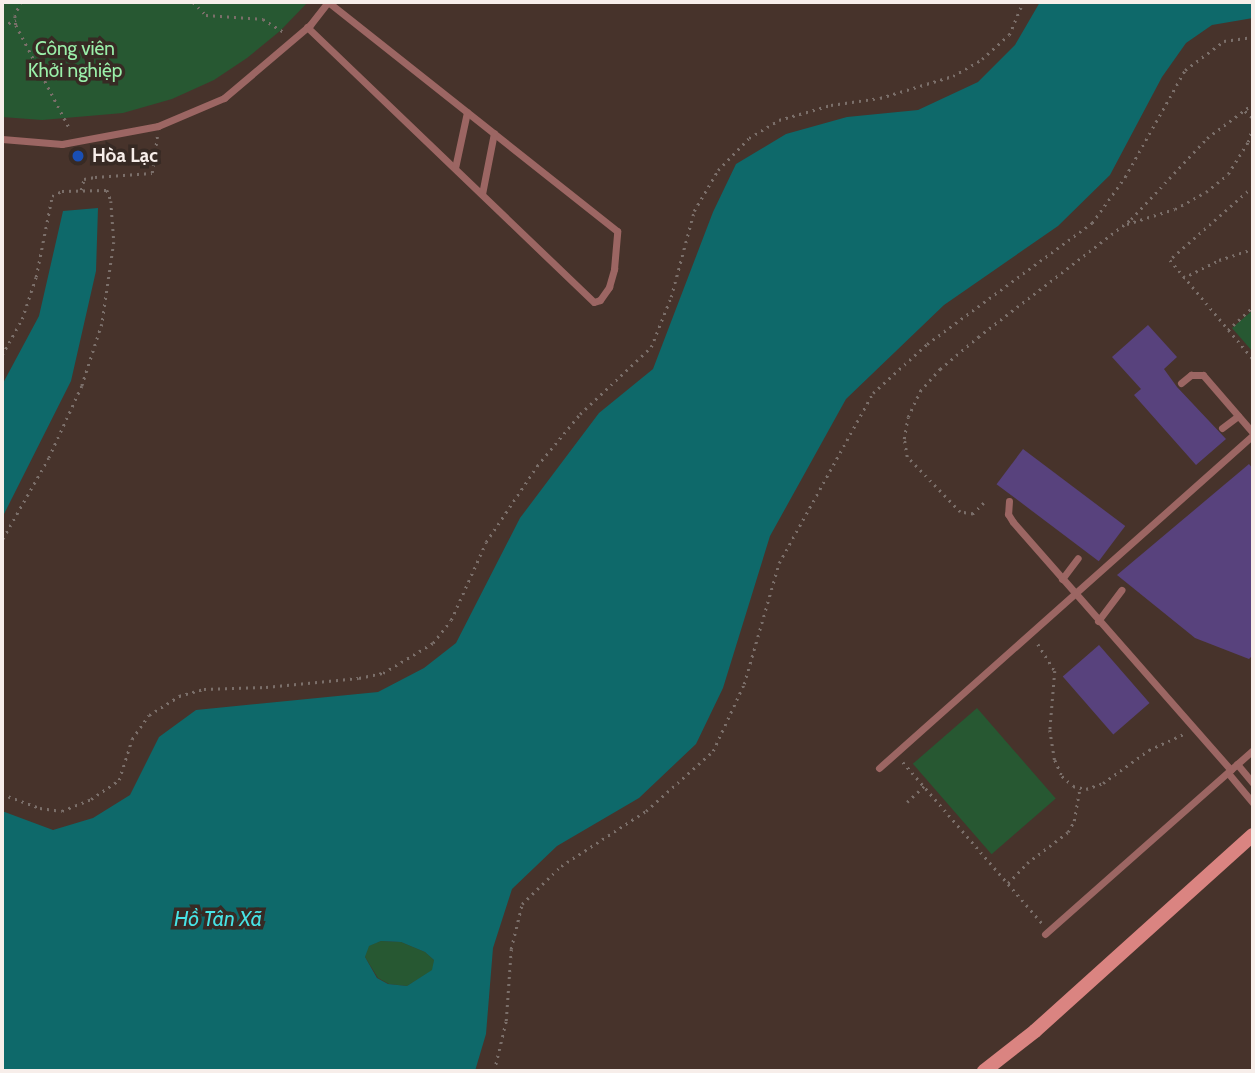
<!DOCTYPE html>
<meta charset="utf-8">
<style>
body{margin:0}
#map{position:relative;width:1255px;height:1073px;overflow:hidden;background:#372a24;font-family:Cabin,sans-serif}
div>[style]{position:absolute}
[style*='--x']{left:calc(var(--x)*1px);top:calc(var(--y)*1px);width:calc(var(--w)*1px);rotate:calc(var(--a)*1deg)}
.built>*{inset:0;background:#47332b;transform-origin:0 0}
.green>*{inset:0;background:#275832;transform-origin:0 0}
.water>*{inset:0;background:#0e696a}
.building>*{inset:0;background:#58427d;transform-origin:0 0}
.path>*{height:2.5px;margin-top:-1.25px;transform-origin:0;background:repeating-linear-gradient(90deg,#7b6f6a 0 2px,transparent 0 7px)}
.lane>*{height:7px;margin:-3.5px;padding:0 3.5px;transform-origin:3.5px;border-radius:3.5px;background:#9c6663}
.secondary>*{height:14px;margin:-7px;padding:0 7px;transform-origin:7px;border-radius:7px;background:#da8481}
.dots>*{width:19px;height:19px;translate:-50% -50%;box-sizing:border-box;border:4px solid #372a24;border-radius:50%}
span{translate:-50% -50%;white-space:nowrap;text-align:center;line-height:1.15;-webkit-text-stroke:7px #372a24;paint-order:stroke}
.park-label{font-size:19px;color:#9bf0aa}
.poi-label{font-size:19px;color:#f7eeea;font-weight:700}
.left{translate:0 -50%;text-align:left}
.water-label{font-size:21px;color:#47e3e5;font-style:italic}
.frame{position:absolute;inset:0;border:4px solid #f7eeea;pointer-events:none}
</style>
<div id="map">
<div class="built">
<div style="left:2px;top:2px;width:1251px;height:1069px"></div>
</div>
<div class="green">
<div style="clip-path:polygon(2px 2px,308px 2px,280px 31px,247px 58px,214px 80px,172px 99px,123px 113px,42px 120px,2px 117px)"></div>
<div style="clip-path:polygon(1253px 310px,1253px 352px,1232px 328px)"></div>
<div style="left:977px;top:708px;width:120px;height:85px;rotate:49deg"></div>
<div style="clip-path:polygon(381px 941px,401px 942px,425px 952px,434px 960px,433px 970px,407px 986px,389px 984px,378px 978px,365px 957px,368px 946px)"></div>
</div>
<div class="water">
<div style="clip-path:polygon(evenodd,1040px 2px,1253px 2px,1253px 18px,1212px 25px,1186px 43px,1162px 77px,1110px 175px,1058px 226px,944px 305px,846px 399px,770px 536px,723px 688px,696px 744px,639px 798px,557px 846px,512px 889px,493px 948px,486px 1034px,475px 1071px,2px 1071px,2px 811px,53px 830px,93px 818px,130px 795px,159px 737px,196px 710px,378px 692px,424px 668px,456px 643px,520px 518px,599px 413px,653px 369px,713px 212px,736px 164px,786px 134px,847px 117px,918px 110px,978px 82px,1015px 45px,1040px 2px,381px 941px,401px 942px,425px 952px,434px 960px,432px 970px,407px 986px,388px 984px,377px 978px,365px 957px,369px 946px,381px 941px)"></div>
<div style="clip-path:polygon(98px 208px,96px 271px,71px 381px,2px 518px,2px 385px,39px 316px,63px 211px)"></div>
</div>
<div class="building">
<div style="clip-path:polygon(1148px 325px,1177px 357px,1164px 369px,1177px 387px,1226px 439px,1196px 465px,1134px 395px,1141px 389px,1112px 357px)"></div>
<div style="left:1023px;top:449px;width:128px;height:44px;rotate:37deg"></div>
<div style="clip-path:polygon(1249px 464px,1253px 469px,1253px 655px,1249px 659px,1195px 638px,1117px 575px)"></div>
<div style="left:1099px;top:645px;width:77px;height:48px;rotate:49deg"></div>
</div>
<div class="path">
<div style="--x:21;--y:2;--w:15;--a:113"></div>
<div style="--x:15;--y:16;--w:9;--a:84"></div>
<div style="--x:16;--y:25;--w:119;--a:62.6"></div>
<div style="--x:193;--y:2;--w:18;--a:45"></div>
<div style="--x:206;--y:15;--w:57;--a:4"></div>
<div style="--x:263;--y:19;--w:25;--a:32"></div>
<div style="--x:2;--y:26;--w:15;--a:-23"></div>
<div style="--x:1245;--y:111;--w:11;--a:41"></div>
<div style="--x:1253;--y:187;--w:111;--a:138.7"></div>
<div style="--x:1170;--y:260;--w:129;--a:50"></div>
<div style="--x:81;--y:190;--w:11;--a:-75"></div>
<div style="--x:84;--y:179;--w:11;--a:-10"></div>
<div style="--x:95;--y:177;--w:57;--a:-4"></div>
<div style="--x:152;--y:173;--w:37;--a:-82"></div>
<div style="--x:1127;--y:224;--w:50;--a:-17.4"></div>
<div style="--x:1175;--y:209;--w:35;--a:-29"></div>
<div style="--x:1206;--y:192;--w:28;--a:-39"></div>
<div style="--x:1228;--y:174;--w:38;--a:-58"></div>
<div style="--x:1248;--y:142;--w:17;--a:-73"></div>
<div style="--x:1183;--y:278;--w:40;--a:-26.6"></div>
<div style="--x:1219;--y:260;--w:36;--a:-18"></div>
<div style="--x:1228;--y:330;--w:34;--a:-43"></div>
<div style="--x:2;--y:355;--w:41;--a:-60.9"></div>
<div style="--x:22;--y:319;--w:44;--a:-71.6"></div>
<div style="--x:36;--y:277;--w:83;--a:-78.8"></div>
<div style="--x:52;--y:196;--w:11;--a:-27"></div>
<div style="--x:62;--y:191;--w:45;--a:-1.3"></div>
<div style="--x:107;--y:190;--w:12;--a:70"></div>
<div style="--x:111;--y:201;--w:41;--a:85.8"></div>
<div style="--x:114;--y:242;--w:83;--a:98.3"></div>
<div style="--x:102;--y:324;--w:65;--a:107.9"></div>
<div style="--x:82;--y:386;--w:79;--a:114.6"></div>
<div style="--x:49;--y:458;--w:95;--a:119.5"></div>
<div style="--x:984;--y:503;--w:16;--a:135"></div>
<div style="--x:973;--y:514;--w:13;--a:-171"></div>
<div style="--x:960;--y:512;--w:76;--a:-133.9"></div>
<div style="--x:907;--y:457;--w:18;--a:-99"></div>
<div style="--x:904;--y:439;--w:22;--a:-80"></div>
<div style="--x:908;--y:417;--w:29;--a:-65"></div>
<div style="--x:920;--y:391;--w:30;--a:-48"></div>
<div style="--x:940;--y:369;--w:50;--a:-40.1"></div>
<div style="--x:978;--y:337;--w:193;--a:-37.6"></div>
<div style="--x:1131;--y:219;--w:111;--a:-46.8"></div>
<div style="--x:1207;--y:138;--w:54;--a:-36.7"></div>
<div style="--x:1038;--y:644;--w:32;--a:58"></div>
<div style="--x:1055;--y:671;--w:59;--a:94.8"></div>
<div style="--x:1050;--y:730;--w:30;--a:81"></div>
<div style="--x:1055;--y:760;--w:17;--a:66"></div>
<div style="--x:1062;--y:776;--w:15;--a:42"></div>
<div style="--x:1073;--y:786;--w:13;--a:13"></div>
<div style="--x:1086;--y:789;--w:18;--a:-19"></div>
<div style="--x:1103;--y:783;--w:57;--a:-35.7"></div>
<div style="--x:1149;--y:750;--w:41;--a:-24.7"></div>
<div style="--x:903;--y:762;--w:213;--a:49.2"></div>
<div style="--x:2;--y:794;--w:40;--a:20.2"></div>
<div style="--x:40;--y:808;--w:22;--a:8"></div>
<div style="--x:62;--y:811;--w:31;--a:-22"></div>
<div style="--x:91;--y:799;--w:34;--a:-34"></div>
<div style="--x:119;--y:780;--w:43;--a:-72.4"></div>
<div style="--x:132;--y:739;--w:29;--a:-55"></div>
<div style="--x:149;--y:715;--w:36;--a:-32"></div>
<div style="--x:179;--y:696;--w:26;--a:-16"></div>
<div style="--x:204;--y:689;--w:62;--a:-1.8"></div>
<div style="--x:266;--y:687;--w:93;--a:-5.5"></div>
<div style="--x:359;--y:678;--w:25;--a:-12"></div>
<div style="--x:383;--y:673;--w:58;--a:-31"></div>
<div style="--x:433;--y:643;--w:29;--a:-52"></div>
<div style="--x:451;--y:620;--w:85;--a:-65.8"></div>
<div style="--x:486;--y:542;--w:92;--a:-56.1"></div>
<div style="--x:537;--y:466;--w:67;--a:-50.4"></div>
<div style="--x:580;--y:414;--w:98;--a:-43.3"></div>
<div style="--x:651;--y:347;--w:54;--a:-68.2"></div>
<div style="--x:671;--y:297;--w:89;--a:-75"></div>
<div style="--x:694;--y:211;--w:48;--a:-59.7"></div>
<div style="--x:718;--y:170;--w:45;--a:-45.9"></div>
<div style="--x:749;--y:138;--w:35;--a:-31"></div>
<div style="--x:779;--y:120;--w:54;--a:-16.1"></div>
<div style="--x:831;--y:105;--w:49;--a:-8.1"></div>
<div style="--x:880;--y:98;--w:76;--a:-16.8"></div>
<div style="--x:953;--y:76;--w:34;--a:-30"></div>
<div style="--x:982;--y:59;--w:36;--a:-42"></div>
<div style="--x:1009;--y:35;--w:36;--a:-67"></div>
<div style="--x:907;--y:802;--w:23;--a:-43"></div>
<div style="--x:1008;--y:883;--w:28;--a:-46"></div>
<div style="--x:1027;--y:863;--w:51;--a:-37.1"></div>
<div style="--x:1068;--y:832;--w:13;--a:-61"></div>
<div style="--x:1074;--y:821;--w:34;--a:-80"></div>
<div style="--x:494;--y:1071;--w:51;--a:-76.5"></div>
<div style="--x:506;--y:1021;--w:72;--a:-86"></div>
<div style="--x:511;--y:949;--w:46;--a:-76.3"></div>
<div style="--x:522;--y:904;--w:54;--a:-44.3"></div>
<div style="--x:561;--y:866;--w:101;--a:-32.9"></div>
<div style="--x:646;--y:811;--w:90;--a:-41.8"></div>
<div style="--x:713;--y:751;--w:74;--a:-65.2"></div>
<div style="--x:744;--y:684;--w:126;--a:-73.9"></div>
<div style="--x:779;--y:563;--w:194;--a:-61.1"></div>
<div style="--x:873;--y:393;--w:73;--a:-42.2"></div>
<div style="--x:927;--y:344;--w:205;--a:-36.3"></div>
<div style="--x:1092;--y:223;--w:57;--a:-54.3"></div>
<div style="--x:1125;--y:177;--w:123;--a:-60.7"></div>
<div style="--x:1185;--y:70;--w:49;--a:-36.6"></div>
<div style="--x:1224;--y:41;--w:29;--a:-8"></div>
</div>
<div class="lane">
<div style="--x:307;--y:27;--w:397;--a:43.8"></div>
<div style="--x:594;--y:302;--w:6;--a:-18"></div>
<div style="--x:600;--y:300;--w:16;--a:-55"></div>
<div style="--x:609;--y:287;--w:19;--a:-74"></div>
<div style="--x:614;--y:269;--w:38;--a:-85"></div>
<div style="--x:617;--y:231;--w:369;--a:-141.6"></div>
<div style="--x:2;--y:139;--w:60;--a:4.8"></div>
<div style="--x:62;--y:144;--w:98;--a:-10.6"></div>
<div style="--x:158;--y:126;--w:72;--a:-23"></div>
<div style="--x:224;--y:98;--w:113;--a:-40.3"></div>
<div style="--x:310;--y:25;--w:29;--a:-52"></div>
<div style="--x:455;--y:168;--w:57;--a:-77.9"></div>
<div style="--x:482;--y:194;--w:62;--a:-78.9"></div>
<div style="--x:1181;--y:383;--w:13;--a:-39"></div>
<div style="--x:1191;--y:375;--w:12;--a:0"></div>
<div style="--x:1203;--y:375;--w:77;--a:49.2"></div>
<div style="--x:1222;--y:428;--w:20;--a:-37"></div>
<div style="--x:1009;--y:501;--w:13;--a:94"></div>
<div style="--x:1008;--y:514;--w:9;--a:58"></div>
<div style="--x:1013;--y:522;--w:330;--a:48.7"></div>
<div style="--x:1062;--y:579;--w:26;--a:-53"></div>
<div style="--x:1098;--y:621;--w:39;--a:-53"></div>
<div style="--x:1237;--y:764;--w:25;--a:50"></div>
<div style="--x:879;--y:768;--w:501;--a:-41.68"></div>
<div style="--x:1228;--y:773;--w:39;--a:50"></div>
<div style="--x:1045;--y:934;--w:278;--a:-41.5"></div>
</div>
<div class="secondary">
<div style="--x:984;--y:1071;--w:65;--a:-38.1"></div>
<div style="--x:1035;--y:1031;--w:293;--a:-42"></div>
</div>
<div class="dots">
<div style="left:78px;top:156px;background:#1a4fb4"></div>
</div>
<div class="park-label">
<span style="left:75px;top:60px">Công viên<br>Khởi nghiệp</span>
</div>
<div class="poi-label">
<span class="left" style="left:92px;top:156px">Hòa Lạc</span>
</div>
<div class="water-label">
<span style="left:218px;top:919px">Hồ Tân Xã</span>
</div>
<div class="frame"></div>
</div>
